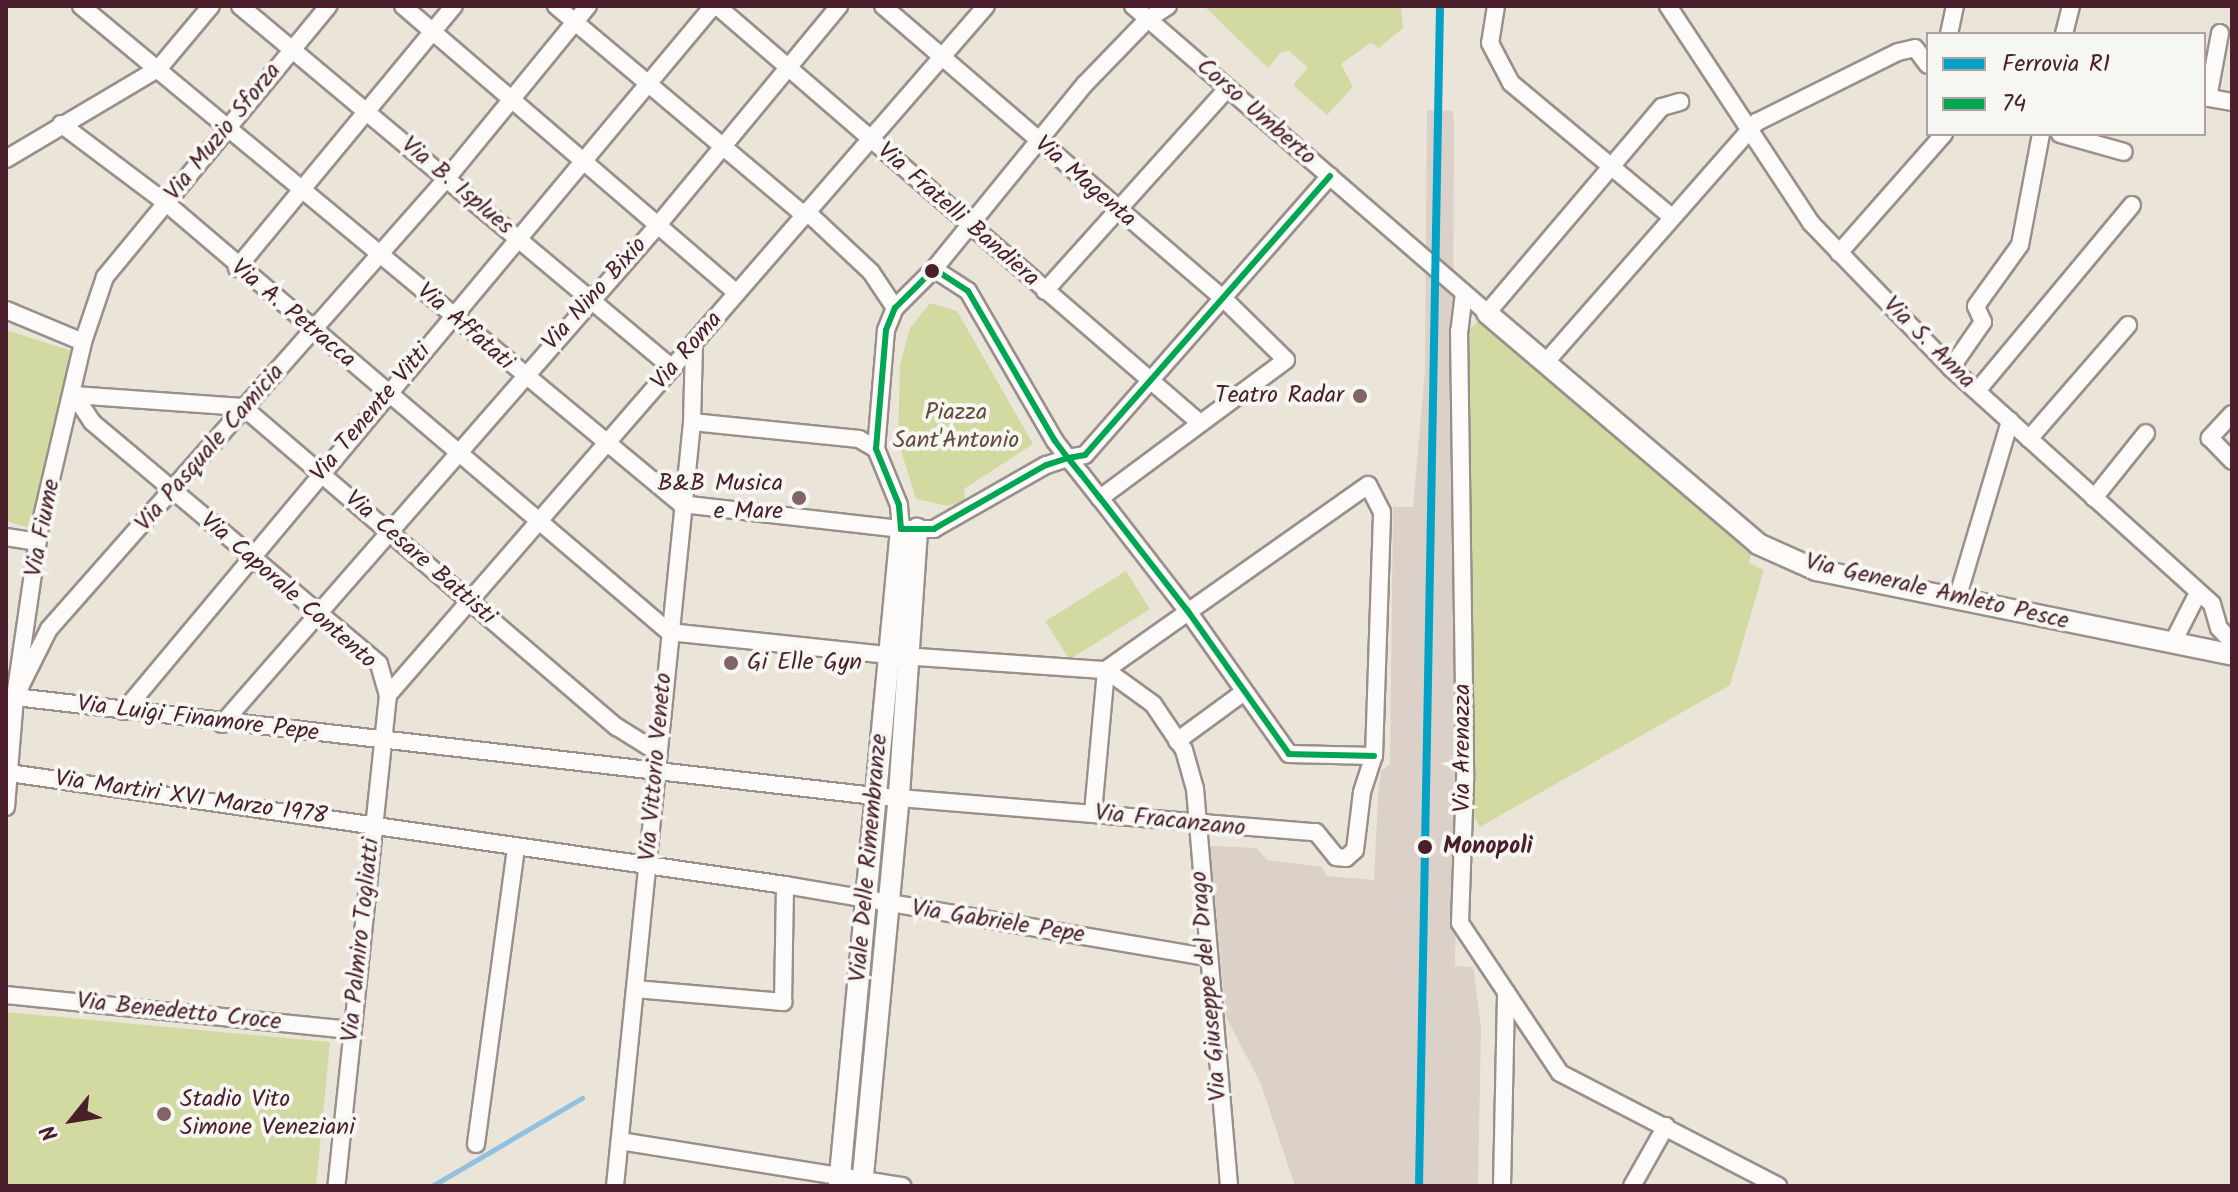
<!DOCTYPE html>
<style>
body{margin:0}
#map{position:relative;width:2238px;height:1192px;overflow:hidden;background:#ebe4d9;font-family:Kalam,sans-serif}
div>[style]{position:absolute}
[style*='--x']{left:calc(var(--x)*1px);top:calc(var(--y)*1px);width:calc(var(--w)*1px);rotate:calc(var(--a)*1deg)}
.industrial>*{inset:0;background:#dbd1c8}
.green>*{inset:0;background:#d3daa1;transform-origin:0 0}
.stream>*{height:5px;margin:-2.5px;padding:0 2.5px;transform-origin:2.5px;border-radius:2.5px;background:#92c1df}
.roads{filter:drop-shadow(2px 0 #9a8f8b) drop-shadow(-2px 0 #9a8f8b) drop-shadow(0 2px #9a8f8b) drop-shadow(0 -2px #9a8f8b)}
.minor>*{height:16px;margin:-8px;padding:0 8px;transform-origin:8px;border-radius:8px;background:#fcfbf9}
.tertiary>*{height:20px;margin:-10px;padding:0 10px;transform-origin:10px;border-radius:10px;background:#fcfbf9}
.bus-1>*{height:6px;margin:-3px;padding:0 3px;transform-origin:3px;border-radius:3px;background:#00a651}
.rail-1>*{height:8px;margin:-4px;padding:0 4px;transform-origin:4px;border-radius:4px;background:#04a2c6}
.dots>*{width:22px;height:22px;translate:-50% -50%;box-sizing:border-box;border:4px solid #f6f6f2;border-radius:50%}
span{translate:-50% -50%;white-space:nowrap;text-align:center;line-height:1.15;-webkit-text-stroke:8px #f6f6f2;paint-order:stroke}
.street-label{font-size:24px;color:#4a1f2b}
.poi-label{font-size:24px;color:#4a1f2b}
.right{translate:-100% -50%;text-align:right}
.left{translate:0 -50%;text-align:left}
.park-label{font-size:24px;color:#674c3d}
.stop-label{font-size:24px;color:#4a1f2b;font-weight:700}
.frame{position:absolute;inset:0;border:8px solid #4a1f2b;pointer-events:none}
.legend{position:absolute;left:1926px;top:32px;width:280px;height:104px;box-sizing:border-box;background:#f6f6f2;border:2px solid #b1a0a2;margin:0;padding:10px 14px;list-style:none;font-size:24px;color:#4a1f2b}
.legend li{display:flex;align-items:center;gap:16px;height:40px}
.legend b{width:40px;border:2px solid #b1a0a2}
.north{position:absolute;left:32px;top:1080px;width:80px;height:80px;-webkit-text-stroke:6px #f6f6f2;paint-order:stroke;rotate:240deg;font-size:22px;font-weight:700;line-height:32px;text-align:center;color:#4a1f2b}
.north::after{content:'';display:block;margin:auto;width:28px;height:36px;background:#4a1f2b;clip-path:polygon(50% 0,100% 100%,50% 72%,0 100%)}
</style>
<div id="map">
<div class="industrial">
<div style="clip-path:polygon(1427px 110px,1453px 111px,1454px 125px,1452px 507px,1460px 613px,1455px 966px,1473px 967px,1481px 1027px,1478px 1186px,1295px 1186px,1261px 1084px,1226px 1017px,1210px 846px,1257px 848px,1267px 860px,1322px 867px,1327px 876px,1374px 880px,1378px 796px,1381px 771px,1390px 764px,1393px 507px,1413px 507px,1425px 371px)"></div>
</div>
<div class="green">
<div style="clip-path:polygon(1401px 6px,1403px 28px,1379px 48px,1370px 43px,1341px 64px,1353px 87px,1327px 115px,1293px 85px,1308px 68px,1289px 51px,1281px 52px,1268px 68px,1206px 8px)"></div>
<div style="clip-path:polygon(930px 303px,957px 311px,1033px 444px,964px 489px,965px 500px,948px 506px,916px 499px,898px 441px,900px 365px,910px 328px)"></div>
<div style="clip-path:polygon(1478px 322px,1751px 553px,1749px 563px,1764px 570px,1730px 685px,1480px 827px,1470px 809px,1473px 640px,1465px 332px)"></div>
<div style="clip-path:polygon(6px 330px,75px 352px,34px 529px,6px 521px)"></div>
<div style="left:1126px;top:571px;width:45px;height:95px;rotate:58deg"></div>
<div style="clip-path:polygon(6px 1012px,330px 1042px,316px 1186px,6px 1186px)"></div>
</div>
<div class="stream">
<div style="--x:432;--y:1186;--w:174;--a:-30.4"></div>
</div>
<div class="roads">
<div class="minor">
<div style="--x:81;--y:6;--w:780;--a:39.69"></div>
<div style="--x:681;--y:504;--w:221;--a:6.5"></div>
<div style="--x:240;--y:6;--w:564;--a:39.96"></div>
<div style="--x:403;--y:6;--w:439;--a:40.7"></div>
<div style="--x:556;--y:6;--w:323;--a:40.1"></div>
<div style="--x:588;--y:6;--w:222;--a:129.3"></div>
<div style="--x:447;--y:178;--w:602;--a:131.43"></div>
<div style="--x:49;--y:629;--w:76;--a:116.6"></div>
<div style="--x:15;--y:697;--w:865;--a:6.57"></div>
<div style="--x:874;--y:796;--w:443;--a:4.7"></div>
<div style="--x:1316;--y:832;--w:32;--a:51"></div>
<div style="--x:1336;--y:857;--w:10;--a:6"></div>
<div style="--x:1346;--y:858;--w:12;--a:-42"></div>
<div style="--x:1355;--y:850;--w:58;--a:-83.1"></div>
<div style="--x:1362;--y:792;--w:38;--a:-72"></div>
<div style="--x:1374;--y:756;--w:244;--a:-88.1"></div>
<div style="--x:1382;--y:512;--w:30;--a:-117"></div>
<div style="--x:1368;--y:485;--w:321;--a:144.8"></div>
<div style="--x:1106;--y:670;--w:144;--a:95.2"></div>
<div style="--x:717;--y:6;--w:638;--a:40.81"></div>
<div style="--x:883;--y:6;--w:448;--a:40.7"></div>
<div style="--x:1223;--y:298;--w:88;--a:44.5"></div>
<div style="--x:1286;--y:360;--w:232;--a:143.4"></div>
<div style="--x:1133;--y:6;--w:469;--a:40.9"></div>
<div style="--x:1487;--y:313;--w:270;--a:-49.7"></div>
<div style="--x:1662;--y:107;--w:19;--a:-16"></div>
<div style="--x:1496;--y:6;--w:37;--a:99"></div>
<div style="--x:1490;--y:43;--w:45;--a:62.3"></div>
<div style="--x:1511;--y:83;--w:209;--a:39.8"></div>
<div style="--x:1668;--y:6;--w:260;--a:56.6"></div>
<div style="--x:1811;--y:223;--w:202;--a:46"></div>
<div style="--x:1951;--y:368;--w:352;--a:42.1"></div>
<div style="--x:2212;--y:604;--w:25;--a:74"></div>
<div style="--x:2219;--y:628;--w:19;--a:47"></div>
<div style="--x:1949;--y:34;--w:29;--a:-78"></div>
<div style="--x:2064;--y:34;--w:29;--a:-76"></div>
<div style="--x:2204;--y:97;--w:28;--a:10"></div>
<div style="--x:2208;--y:98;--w:66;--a:-79.5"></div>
<div style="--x:61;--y:124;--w:130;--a:36.9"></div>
<div style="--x:165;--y:202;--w:663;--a:40.47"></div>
<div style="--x:669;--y:632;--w:221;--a:6"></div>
<div style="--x:889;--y:655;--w:218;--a:4"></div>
<div style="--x:1106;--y:670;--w:58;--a:35.9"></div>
<div style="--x:1153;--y:704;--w:55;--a:56"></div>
<div style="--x:1184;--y:750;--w:41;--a:74.2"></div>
<div style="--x:1195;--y:789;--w:398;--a:85.1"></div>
<div style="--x:2060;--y:134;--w:66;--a:15.7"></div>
<div style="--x:6;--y:159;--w:178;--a:-30.7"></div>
<div style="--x:159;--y:68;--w:81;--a:-50"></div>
<div style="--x:1330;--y:176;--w:371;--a:131.3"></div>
<div style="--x:1085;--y:455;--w:17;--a:170"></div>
<div style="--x:1068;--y:458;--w:23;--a:162"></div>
<div style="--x:1046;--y:465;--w:129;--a:150.3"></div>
<div style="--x:934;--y:529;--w:33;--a:180"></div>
<div style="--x:901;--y:529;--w:24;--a:-95"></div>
<div style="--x:899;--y:505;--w:61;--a:-112.3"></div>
<div style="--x:876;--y:449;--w:119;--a:-85.2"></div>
<div style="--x:886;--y:330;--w:24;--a:-68"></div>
<div style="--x:895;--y:308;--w:55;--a:-45"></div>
<div style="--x:934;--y:269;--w:40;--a:32.9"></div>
<div style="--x:968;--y:291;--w:173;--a:59.9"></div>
<div style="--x:1055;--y:441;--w:21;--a:53"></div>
<div style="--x:1068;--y:458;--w:21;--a:51"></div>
<div style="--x:1081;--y:474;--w:31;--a:52"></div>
<div style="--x:1100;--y:498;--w:142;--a:52.2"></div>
<div style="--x:1187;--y:610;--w:176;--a:54.7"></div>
<div style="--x:1289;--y:754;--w:85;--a:1.3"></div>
<div style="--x:806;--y:211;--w:89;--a:43.2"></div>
<div style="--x:871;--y:272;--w:43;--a:56.3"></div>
<div style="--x:1839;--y:253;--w:159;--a:-48.6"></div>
<div style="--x:237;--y:268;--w:340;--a:-50.4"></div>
<div style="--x:934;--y:269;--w:239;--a:-50.8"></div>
<div style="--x:1085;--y:84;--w:91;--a:-45.9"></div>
<div style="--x:1148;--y:19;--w:24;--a:-33"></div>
<div style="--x:1045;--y:291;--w:273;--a:-48"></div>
<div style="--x:1464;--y:293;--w:38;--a:97"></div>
<div style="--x:1459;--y:331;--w:449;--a:89.2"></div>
<div style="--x:1465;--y:780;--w:143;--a:92"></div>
<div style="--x:1460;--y:923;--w:180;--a:56.3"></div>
<div style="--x:1560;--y:1073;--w:246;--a:27.4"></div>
<div style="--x:6;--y:310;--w:83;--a:22.6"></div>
<div style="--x:1545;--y:363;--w:321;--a:-48.7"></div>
<div style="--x:1757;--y:122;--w:157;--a:-26.4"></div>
<div style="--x:1898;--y:52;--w:17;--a:-13"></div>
<div style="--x:1915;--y:48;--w:21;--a:53"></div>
<div style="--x:1951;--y:368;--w:56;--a:-55.2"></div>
<div style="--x:1983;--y:322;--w:17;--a:-114"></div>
<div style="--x:1976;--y:306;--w:75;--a:-54.2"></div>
<div style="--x:2020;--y:245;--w:113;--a:-79.3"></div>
<div style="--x:1977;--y:391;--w:242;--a:-50.2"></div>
<div style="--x:74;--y:395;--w:32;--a:56"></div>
<div style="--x:92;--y:422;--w:375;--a:40.1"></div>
<div style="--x:379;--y:664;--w:32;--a:74"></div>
<div style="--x:388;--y:695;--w:494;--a:96"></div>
<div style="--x:74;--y:395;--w:169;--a:4.1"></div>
<div style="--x:243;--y:407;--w:492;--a:40.6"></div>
<div style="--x:617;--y:727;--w:47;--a:32"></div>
<div style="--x:2232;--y:414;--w:33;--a:133"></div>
<div style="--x:2210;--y:438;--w:32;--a:46"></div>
<div style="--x:692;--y:422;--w:168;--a:5.8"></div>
<div style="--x:859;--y:439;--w:20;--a:30"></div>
<div style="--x:2029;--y:439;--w:151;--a:-49"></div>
<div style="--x:2094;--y:498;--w:83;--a:-51.3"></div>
<div style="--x:6;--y:537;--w:32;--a:9"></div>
<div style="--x:1957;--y:599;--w:186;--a:-73.4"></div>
<div style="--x:2173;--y:642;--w:55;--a:-63"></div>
<div style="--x:388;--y:695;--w:912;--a:-49.04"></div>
<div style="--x:124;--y:711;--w:919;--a:-50.12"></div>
<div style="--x:222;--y:724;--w:663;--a:-48.85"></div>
<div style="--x:658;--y:225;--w:284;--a:-50.4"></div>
<div style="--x:1177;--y:741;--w:83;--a:-36.2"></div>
<div style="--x:9;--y:773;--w:784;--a:8.21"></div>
<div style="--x:785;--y:885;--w:427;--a:9.7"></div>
<div style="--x:6;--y:807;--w:110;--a:-85.3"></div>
<div style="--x:15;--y:697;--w:173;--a:-81.7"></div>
<div style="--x:40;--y:526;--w:189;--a:-76.8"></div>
<div style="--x:83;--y:342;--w:69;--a:-71.3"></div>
<div style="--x:105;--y:277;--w:351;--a:-50.5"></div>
<div style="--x:635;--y:989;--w:149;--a:5"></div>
<div style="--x:783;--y:1002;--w:117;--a:-89"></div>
<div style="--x:6;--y:995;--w:348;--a:5.8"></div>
<div style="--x:620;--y:1141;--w:286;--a:9.1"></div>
<div style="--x:476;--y:1144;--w:299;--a:-82.3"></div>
<div style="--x:615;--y:1186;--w:768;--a:-84.24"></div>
<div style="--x:692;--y:422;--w:75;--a:-88.5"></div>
<div style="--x:1502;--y:1186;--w:194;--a:-88.8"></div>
<div style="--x:1632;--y:1186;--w:69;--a:-60.5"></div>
</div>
<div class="tertiary">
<div style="--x:1487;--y:313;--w:356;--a:40.4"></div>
<div style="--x:1758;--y:544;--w:64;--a:24.1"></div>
<div style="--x:1816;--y:570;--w:425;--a:11.5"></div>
<div style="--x:839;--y:1186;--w:660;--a:-84.61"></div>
<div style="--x:862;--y:1186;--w:393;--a:-84.6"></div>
<div style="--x:899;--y:795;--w:267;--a:-86.1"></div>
</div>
</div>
<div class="bus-1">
<div style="--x:1330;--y:176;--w:371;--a:131.3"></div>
<div style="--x:1085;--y:455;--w:17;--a:170"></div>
<div style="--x:1068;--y:458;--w:23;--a:162"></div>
<div style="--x:1046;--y:465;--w:129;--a:150.3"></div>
<div style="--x:934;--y:529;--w:33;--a:180"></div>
<div style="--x:901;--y:529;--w:24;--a:-95"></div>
<div style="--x:899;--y:505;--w:61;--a:-112.3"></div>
<div style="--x:876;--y:449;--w:119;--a:-85.2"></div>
<div style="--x:886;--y:330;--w:24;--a:-68"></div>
<div style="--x:895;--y:308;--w:55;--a:-45"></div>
<div style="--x:934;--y:269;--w:40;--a:32.9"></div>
<div style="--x:968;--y:291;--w:173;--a:59.9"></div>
<div style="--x:1055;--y:441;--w:21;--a:53"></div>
<div style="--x:1068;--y:458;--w:21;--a:51"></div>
<div style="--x:1081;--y:474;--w:31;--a:52"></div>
<div style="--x:1100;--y:498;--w:142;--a:52.2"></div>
<div style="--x:1187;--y:610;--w:176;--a:54.7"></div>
<div style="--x:1289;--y:754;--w:85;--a:1.3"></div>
</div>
<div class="rail-1">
<div style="--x:1419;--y:1186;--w:1180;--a:-88.98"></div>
</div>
<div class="dots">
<div style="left:932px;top:271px;background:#4a1f2b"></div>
<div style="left:1360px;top:396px;background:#826468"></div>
<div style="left:799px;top:498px;background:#826468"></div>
<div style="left:731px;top:663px;background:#826468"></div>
<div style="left:1425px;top:847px;background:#4a1f2b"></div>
<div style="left:164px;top:1114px;background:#826468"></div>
</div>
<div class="street-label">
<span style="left:1256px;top:112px;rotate:41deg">Corso Umberto</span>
<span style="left:223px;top:132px;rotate:-51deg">Via Muzio Sforza</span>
<span style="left:1085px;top:182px;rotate:41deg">Via Magenta</span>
<span style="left:457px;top:186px;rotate:40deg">Via B. Isplues</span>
<span style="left:958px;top:215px;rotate:41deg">Via Fratelli Bandiera</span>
<span style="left:595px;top:294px;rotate:-48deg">Via Nino Bixio</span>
<span style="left:293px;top:314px;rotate:40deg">Via A. Petracca</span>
<span style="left:465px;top:327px;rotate:41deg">Via Affatati</span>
<span style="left:1929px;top:343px;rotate:45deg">Via S. Anna</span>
<span style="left:687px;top:351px;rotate:-49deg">Via Roma</span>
<span style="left:371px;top:413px;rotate:-50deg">Via Tenente Vitti</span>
<span style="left:210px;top:448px;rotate:-49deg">Via Pasquale Camicia</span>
<span style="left:43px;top:528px;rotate:-79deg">Via Fiume</span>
<span style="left:420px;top:558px;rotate:41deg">Via Cesare Battisti</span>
<span style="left:288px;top:591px;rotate:41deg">Via Caporale Contento</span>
<span style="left:1937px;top:592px;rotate:13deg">Via Generale Amleto Pesce</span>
<span style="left:198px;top:719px;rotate:7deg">Via Luigi Finamore Pepe</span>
<span style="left:1463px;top:748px;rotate:-90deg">Via Arenazza</span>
<span style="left:656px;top:767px;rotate:-85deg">Via Vittorio Veneto</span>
<span style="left:191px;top:798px;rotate:8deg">Via Martiri XVI Marzo 1978</span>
<span style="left:1170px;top:821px;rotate:6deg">Via Fracanzano</span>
<span style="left:869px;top:858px;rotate:-85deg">Viale Delle Rimembranze</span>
<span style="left:998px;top:922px;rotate:9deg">Via Gabriele Pepe</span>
<span style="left:361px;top:940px;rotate:-84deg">Via Palmiro Togliatti</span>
<span style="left:1209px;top:986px;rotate:-95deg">Via Giuseppe del Drago</span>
<span style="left:179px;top:1012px;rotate:6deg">Via Benedetto Croce</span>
</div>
<div class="poi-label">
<span class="right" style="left:1344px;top:396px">Teatro Radar</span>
<span class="right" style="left:783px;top:498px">B&amp;B Musica<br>e Mare</span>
<span class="left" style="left:747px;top:663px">Gi Elle Gyn</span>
<span class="left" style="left:180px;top:1114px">Stadio Vito<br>Simone Veneziani</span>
</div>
<div class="park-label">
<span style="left:956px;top:427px">Piazza<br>Sant'Antonio</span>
</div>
<div class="stop-label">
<span class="left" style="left:1443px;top:847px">Monopoli</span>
</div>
<div class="frame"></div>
<ul class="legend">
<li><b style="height:10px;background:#04a2c6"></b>Ferrovia R1</li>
<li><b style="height:10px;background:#00a651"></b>74</li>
</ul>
<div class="north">N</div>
</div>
